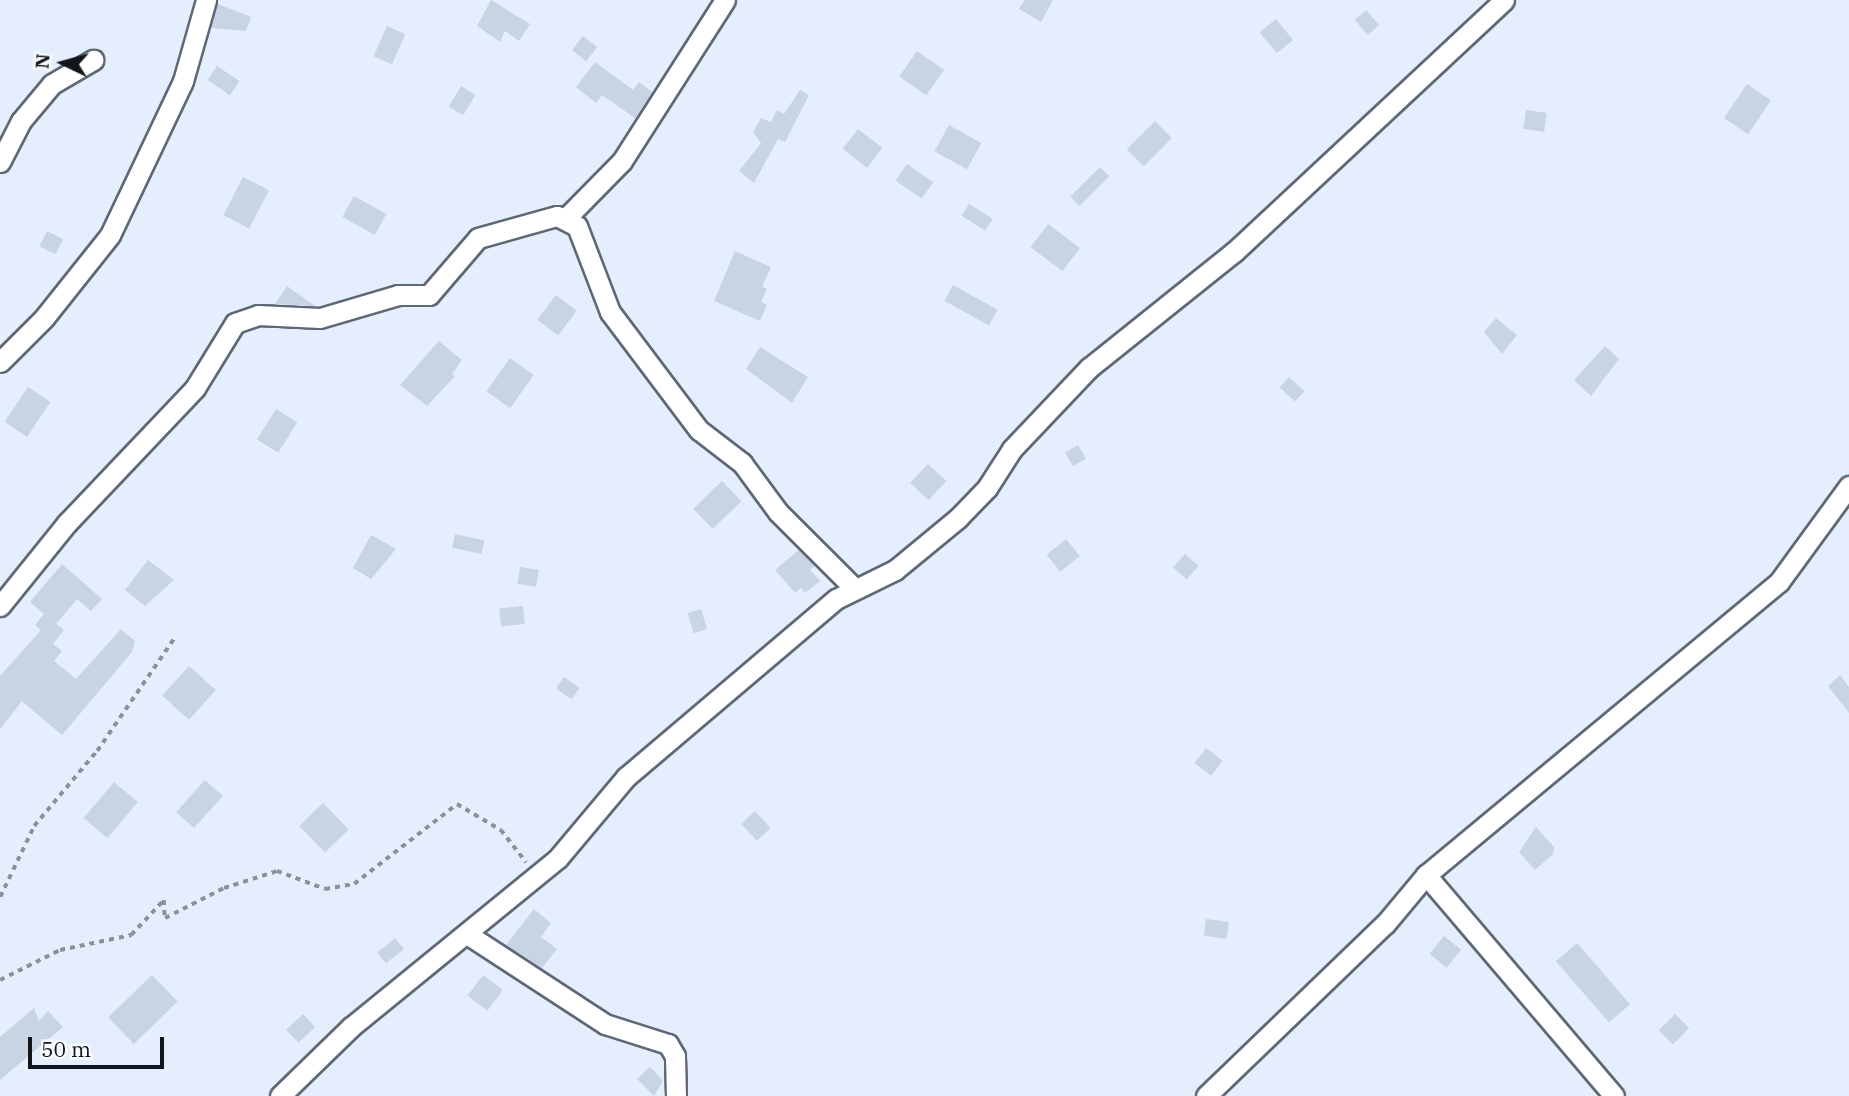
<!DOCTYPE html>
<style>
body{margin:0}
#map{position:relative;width:1849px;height:1096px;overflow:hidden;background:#e5eefc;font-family:"IBM Plex Serif",serif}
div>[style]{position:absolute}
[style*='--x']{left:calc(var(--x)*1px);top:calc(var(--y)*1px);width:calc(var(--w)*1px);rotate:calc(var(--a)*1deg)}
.building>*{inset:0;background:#c8d3e4;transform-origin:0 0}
.path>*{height:3.5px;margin-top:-1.75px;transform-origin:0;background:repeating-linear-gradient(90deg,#8a919c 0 5px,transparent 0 10px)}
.roads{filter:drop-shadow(2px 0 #5f6877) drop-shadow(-2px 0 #5f6877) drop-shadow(0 2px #5f6877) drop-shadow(0 -2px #5f6877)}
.street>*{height:19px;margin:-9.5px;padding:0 9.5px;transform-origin:9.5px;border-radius:9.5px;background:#fff}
span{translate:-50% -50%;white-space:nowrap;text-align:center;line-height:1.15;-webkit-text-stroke:5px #f8fbfe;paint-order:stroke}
.north{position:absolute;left:28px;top:28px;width:70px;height:70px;-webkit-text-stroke:5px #f8fbfe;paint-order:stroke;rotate:275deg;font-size:19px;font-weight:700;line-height:28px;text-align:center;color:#12161c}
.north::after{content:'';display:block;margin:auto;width:24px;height:32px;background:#12161c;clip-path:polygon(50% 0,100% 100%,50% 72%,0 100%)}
.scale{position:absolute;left:28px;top:1037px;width:136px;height:32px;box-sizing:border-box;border:4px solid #12161c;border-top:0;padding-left:9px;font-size:21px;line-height:24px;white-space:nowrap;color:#12161c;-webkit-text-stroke:5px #f8fbfe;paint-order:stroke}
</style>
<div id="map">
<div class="building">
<div style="clip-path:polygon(491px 0,530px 24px,519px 41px,505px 31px,500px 42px,477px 26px)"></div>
<div style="clip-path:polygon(1025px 0,1053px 0,1041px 22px,1019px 9px)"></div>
<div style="clip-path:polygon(218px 4px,251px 17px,246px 31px,211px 28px)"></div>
<div style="left:1366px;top:10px;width:20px;height:15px;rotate:49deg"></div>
<div style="left:1276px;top:19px;width:27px;height:21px;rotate:51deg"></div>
<div style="left:387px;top:26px;width:20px;height:33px;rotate:24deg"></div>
<div style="left:583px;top:36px;width:18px;height:18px;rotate:38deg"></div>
<div style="left:917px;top:51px;width:33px;height:31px;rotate:35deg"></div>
<div style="clip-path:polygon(595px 62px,633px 90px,639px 82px,652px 92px,635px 118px,602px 95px,596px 103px,576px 87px)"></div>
<div style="left:217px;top:66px;width:27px;height:17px;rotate:34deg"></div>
<div style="left:1747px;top:84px;width:29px;height:41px;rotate:34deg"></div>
<div style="left:461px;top:86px;width:17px;height:24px;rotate:31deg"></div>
<div style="clip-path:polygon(800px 90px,809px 95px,785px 142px,778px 139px,754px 183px,739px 171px,761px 143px,753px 132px,761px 118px,771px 122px,777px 110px,784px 114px)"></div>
<div style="left:1526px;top:110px;width:21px;height:19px;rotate:8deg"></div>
<div style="left:1155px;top:121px;width:24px;height:40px;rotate:45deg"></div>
<div style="left:949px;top:125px;width:37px;height:30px;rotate:29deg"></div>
<div style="left:858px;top:129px;width:31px;height:25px;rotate:38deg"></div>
<div style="left:907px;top:164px;width:32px;height:20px;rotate:35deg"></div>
<div style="left:1100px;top:167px;width:13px;height:42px;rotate:45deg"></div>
<div style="left:243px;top:177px;width:29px;height:43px;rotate:27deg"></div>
<div style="left:354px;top:196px;width:37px;height:24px;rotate:29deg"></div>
<div style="left:969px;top:204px;width:28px;height:14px;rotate:32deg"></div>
<div style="left:1048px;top:224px;width:40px;height:29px;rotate:37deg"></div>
<div style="left:47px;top:231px;width:18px;height:17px;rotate:27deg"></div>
<div style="clip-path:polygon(735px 251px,771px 267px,762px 287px,767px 289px,761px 302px,767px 305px,760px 321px,714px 301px)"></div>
<div style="left:953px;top:285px;width:51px;height:18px;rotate:29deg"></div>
<div style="clip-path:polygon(287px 286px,315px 306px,275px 304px)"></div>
<div style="left:556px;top:295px;width:26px;height:31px;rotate:37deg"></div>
<div style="clip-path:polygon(1496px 318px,1517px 335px,1502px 354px,1484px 332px)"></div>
<div style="clip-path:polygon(439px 341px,462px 360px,452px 374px,455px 376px,427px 406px,400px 385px)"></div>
<div style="clip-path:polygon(1605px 346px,1619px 359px,1591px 396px,1574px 380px)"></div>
<div style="clip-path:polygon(760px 347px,808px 377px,792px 403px,746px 369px)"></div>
<div style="left:510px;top:358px;width:29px;height:41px;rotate:35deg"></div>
<div style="left:1289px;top:377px;width:21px;height:14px;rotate:43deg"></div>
<div style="left:28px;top:387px;width:27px;height:42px;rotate:34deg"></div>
<div style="left:276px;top:409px;width:25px;height:36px;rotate:32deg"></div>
<div style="left:1078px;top:445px;width:16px;height:15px;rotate:60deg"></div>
<div style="left:928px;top:464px;width:25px;height:26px;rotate:43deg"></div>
<div style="left:722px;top:481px;width:28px;height:40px;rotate:46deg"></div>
<div style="left:455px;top:534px;width:30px;height:14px;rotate:12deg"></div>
<div style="clip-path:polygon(371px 535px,396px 549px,371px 579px,353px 568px)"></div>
<div style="left:1066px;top:539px;width:22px;height:25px;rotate:51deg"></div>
<div style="clip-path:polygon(799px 550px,815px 566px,810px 570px,820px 581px,805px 593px,801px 588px,795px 593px,775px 570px)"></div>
<div style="left:1185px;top:554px;width:18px;height:18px;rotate:41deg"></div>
<div style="clip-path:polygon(148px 560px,174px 580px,145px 606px,125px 590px)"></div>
<div style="clip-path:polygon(62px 564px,102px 599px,91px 611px,77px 599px,56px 624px,64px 630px,53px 644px,62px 651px,54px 661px,76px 679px,121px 629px,135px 641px,132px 652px,62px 735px,22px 701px,0 729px,0 676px,41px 630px,35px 625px,44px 614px,30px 602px)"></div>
<div style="left:520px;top:567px;width:19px;height:17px;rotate:9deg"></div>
<div style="left:523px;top:606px;width:18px;height:24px;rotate:84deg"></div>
<div style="left:701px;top:609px;width:21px;height:14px;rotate:73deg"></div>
<div style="left:189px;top:666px;width:36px;height:40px;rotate:42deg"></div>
<div style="clip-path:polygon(1840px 675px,1849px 687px,1849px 713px,1828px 686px)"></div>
<div style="left:564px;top:677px;width:19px;height:14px;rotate:35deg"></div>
<div style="left:1206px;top:748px;width:21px;height:19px;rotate:37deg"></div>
<div style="left:205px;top:780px;width:24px;height:43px;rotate:42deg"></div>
<div style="left:114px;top:782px;width:31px;height:47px;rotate:40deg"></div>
<div style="left:323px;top:803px;width:37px;height:33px;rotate:46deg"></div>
<div style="left:755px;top:811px;width:23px;height:19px;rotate:47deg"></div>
<div style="clip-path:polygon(1536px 827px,1554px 847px,1553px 854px,1535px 870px,1519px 852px)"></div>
<div style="clip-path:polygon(534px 909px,551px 923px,541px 937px,557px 949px,542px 968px,506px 945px)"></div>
<div style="left:1206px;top:919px;width:23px;height:17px;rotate:7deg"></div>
<div style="left:1444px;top:936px;width:22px;height:23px;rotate:39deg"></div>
<div style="left:395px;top:938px;width:14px;height:23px;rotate:51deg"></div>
<div style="left:1577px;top:943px;width:81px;height:28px;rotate:49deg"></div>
<div style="left:152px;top:975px;width:37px;height:61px;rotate:46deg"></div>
<div style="left:483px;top:975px;width:25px;height:26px;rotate:37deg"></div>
<div style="clip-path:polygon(34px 1008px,39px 1021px,48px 1011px,63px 1027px,0 1080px,0 1037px)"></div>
<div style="left:303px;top:1014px;width:18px;height:23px;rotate:47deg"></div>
<div style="left:1675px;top:1014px;width:20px;height:23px;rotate:45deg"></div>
<div style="clip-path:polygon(650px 1067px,663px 1081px,654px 1096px,637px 1079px)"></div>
</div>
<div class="path">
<div style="--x:0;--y:897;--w:79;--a:-64.4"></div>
<div style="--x:34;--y:826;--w:98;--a:-50"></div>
<div style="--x:97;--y:751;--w:138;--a:-55.6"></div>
<div style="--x:0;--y:980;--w:67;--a:-26.6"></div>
<div style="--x:60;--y:950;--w:73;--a:-11.9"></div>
<div style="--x:131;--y:935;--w:48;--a:-46.7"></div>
<div style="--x:164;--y:900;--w:18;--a:87"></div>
<div style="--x:165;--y:918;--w:66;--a:-27"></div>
<div style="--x:224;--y:888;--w:56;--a:-17.8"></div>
<div style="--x:277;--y:871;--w:51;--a:20.6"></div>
<div style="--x:325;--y:889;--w:29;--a:-10"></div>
<div style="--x:354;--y:884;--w:130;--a:-37.8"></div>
<div style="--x:457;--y:804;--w:51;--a:30.6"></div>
<div style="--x:501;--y:830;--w:41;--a:52"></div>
</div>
<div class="roads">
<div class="street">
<div style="--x:0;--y:162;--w:46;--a:-62.9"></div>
<div style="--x:21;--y:121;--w:48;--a:-50"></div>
<div style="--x:52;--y:84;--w:48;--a:-30.3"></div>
<div style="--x:567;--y:217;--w:78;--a:-45.5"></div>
<div style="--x:622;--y:161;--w:191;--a:-57.4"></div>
<div style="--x:0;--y:362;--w:62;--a:-45"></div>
<div style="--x:44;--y:318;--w:106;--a:-51.5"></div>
<div style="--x:110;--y:235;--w:170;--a:-64.6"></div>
<div style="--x:183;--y:81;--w:84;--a:-74.1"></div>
<div style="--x:0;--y:606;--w:107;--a:-51.1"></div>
<div style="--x:67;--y:523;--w:186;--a:-46.5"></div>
<div style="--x:195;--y:388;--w:76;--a:-58.4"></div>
<div style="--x:235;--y:323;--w:24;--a:-19"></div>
<div style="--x:258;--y:315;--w:62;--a:2.8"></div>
<div style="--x:320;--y:318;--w:81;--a:-16.4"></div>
<div style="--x:398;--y:295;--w:31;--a:0"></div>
<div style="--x:429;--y:295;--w:75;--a:-49.3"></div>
<div style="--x:478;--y:238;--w:82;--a:-15.6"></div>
<div style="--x:557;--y:216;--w:22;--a:27"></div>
<div style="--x:577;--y:226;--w:92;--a:69"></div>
<div style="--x:610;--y:312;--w:148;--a:53"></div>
<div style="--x:699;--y:430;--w:54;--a:37.5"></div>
<div style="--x:742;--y:463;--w:61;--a:53.7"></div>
<div style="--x:778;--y:512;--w:109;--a:45"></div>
<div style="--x:1426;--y:875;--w:290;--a:49.6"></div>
<div style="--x:467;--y:934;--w:165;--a:33.1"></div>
<div style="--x:605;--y:1024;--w:66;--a:17.6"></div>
<div style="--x:668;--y:1044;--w:14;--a:60"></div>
<div style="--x:675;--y:1056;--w:40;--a:88.6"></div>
<div style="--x:280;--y:1096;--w:99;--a:-44.2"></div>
<div style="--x:351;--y:1027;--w:267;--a:-39.2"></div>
<div style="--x:558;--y:858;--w:106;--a:-50"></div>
<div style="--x:626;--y:777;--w:275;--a:-40.3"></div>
<div style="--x:836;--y:599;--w:66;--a:-26.2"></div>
<div style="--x:895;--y:570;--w:82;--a:-39.5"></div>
<div style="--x:958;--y:518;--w:42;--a:-46"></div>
<div style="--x:987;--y:488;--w:46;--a:-57.3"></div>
<div style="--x:1012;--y:449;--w:112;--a:-46.5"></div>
<div style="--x:1089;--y:368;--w:186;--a:-38.7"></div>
<div style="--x:1234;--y:252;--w:369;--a:-43"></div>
<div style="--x:1206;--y:1096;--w:248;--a:-43.9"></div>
<div style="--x:1385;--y:924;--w:64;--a:-50.1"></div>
<div style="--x:1426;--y:875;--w:459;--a:-39.7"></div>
<div style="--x:1779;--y:582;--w:119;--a:-53.9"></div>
</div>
</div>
<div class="north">N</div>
<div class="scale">50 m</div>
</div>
